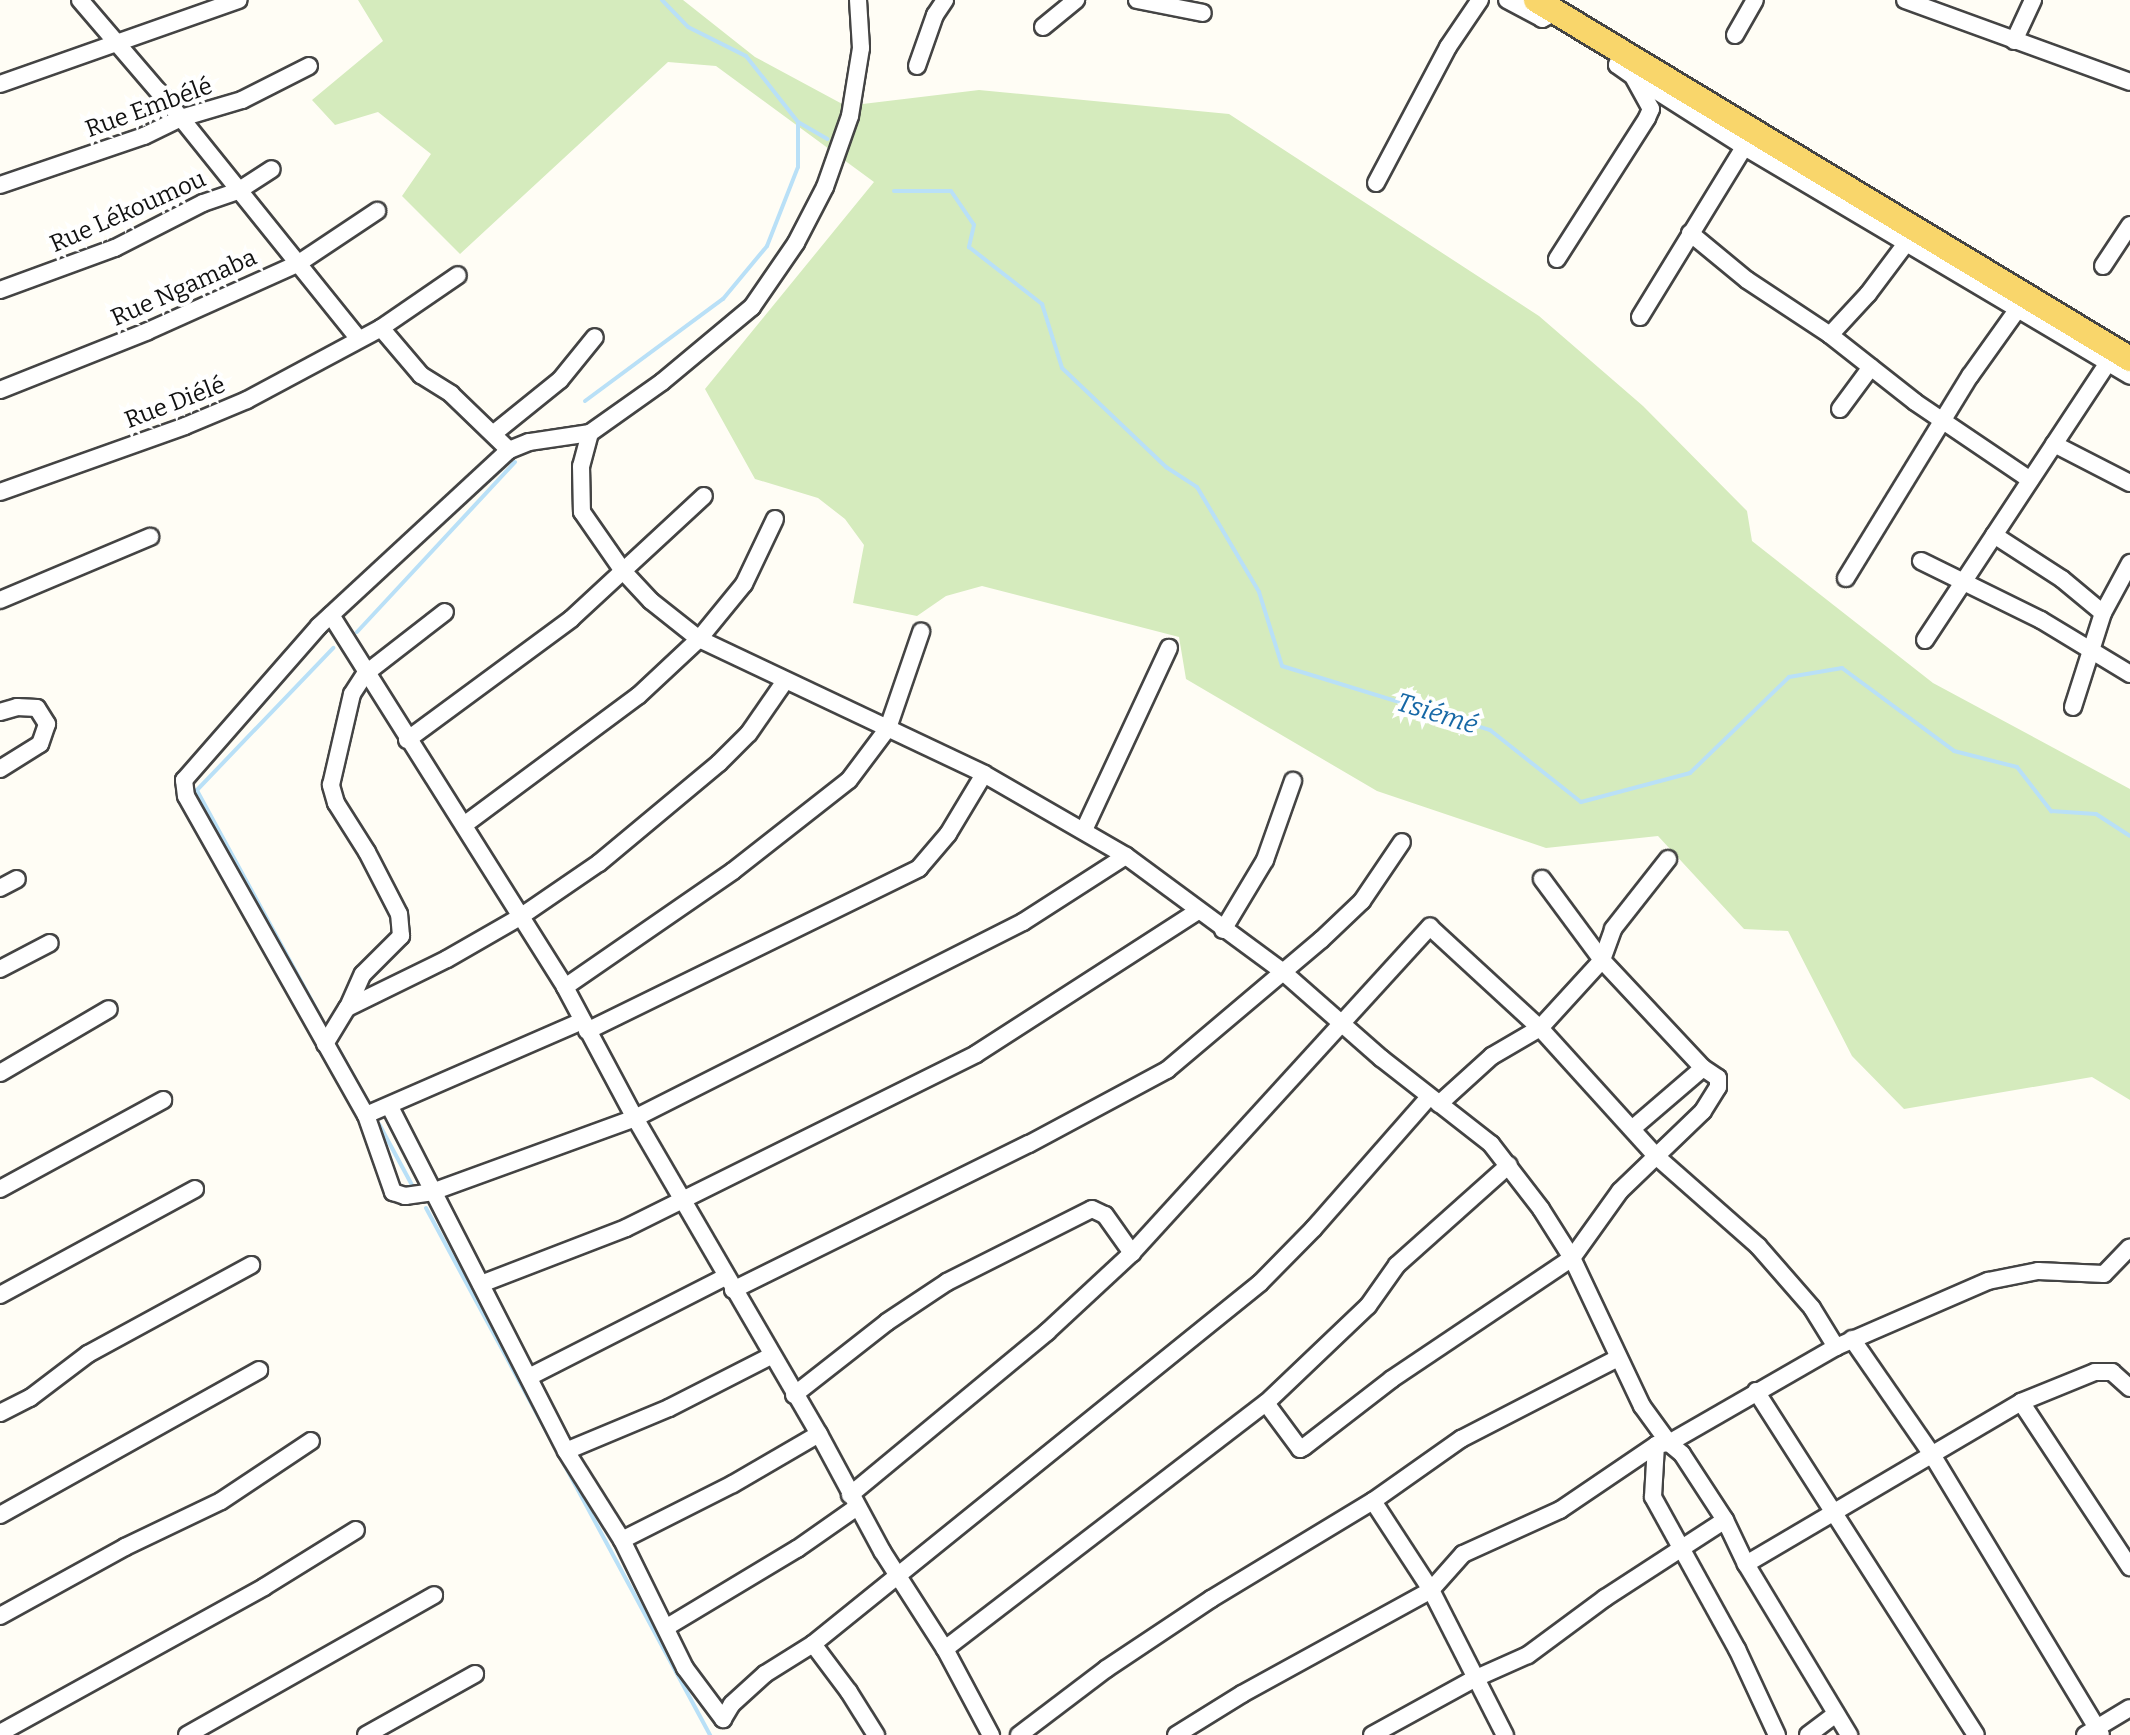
<!DOCTYPE html>
<meta charset="utf-8">
<style>
body{margin:0}
#map{position:relative;width:2130px;height:1735px;overflow:hidden;background:#fffdf5;font-family:Bitter,serif}
div>[style]{position:absolute}
[style*='--x']{left:calc(var(--x)*1px);top:calc(var(--y)*1px);width:calc(var(--w)*1px);rotate:calc(var(--a)*1deg)}
.green>*{inset:0;background:#d5ebbd}
.stream>*{height:4px;margin:-2px;padding:0 2px;transform-origin:2px;border-radius:2px;background:#b9e0f7}
.roads{filter:drop-shadow(2px 0 #444) drop-shadow(-2px 0 #444) drop-shadow(0 2px #444) drop-shadow(0 -2px #444)}
.minor>*{height:16px;margin:-8px;padding:0 8px;transform-origin:8px;border-radius:8px;background:#fff}
.primary>*{height:24px;margin:-12px;padding:0 12px;transform-origin:12px;border-radius:12px;background:#f9d66b}
span{translate:-50% -50%;white-space:nowrap;text-align:center;line-height:1.15;-webkit-text-stroke:8px #fff;paint-order:stroke}
.street-label{font-size:24px;color:#111}
.water-label{font-size:26px;color:#1768a6;font-style:italic}
</style>
<div id="map">
<div class="green">
<div style="clip-path:polygon(358px 0,683px 0,755px 57px,846px 106px,979px 90px,1229px 114px,1539px 316px,1643px 406px,1747px 511px,1752px 541px,1933px 683px,2130px 789px,2130px 1100px,2092px 1077px,1904px 1109px,1852px 1056px,1788px 931px,1744px 929px,1658px 836px,1546px 848px,1377px 791px,1186px 679px,1179px 637px,982px 586px,946px 596px,917px 616px,853px 603px,864px 545px,845px 519px,818px 498px,755px 479px,705px 389px,874px 182px,716px 66px,668px 62px,460px 254px,402px 196px,431px 154px,378px 112px,335px 125px,312px 100px,383px 41px)"></div>
</div>
<div class="stream">
<div style="--x:662;--y:0;--w:37;--a:46"></div>
<div style="--x:688;--y:27;--w:65;--a:26.6"></div>
<div style="--x:746;--y:56;--w:84;--a:51.8"></div>
<div style="--x:798;--y:122;--w:34;--a:30"></div>
<div style="--x:894;--y:191;--w:57;--a:0"></div>
<div style="--x:951;--y:191;--w:41;--a:55.9"></div>
<div style="--x:974;--y:225;--w:23;--a:103"></div>
<div style="--x:969;--y:247;--w:93;--a:38"></div>
<div style="--x:1042;--y:304;--w:67;--a:72.6"></div>
<div style="--x:1062;--y:368;--w:144;--a:43.6"></div>
<div style="--x:1166;--y:467;--w:37;--a:33"></div>
<div style="--x:1197;--y:487;--w:122;--a:59.4"></div>
<div style="--x:1259;--y:592;--w:77;--a:72.7"></div>
<div style="--x:1282;--y:666;--w:218;--a:17.1"></div>
<div style="--x:1490;--y:730;--w:116;--a:38.4"></div>
<div style="--x:1581;--y:802;--w:113;--a:-14.9"></div>
<div style="--x:1690;--y:773;--w:138;--a:-44.1"></div>
<div style="--x:1789;--y:677;--w:54;--a:-9.6"></div>
<div style="--x:1842;--y:668;--w:139;--a:36.5"></div>
<div style="--x:1954;--y:751;--w:65;--a:14.3"></div>
<div style="--x:2017;--y:767;--w:56;--a:52.3"></div>
<div style="--x:2051;--y:811;--w:45;--a:3.8"></div>
<div style="--x:2096;--y:814;--w:40;--a:32.9"></div>
<div style="--x:585;--y:401;--w:172;--a:-36.5"></div>
<div style="--x:723;--y:299;--w:69;--a:-50.3"></div>
<div style="--x:767;--y:246;--w:85;--a:-68.6"></div>
<div style="--x:798;--y:167;--w:45;--a:-90"></div>
<div style="--x:357;--y:632;--w:232;--a:-47.1"></div>
<div style="--x:320;--y:1016;--w:257;--a:-118.6"></div>
<div style="--x:197;--y:790;--w:197;--a:-46.2"></div>
<div style="--x:334;--y:1041;--w:70;--a:60.9"></div>
<div style="--x:379;--y:1124;--w:69;--a:61.6"></div>
<div style="--x:426;--y:1208;--w:599;--a:61.68"></div>
</div>
<div class="roads">
<div class="minor">
<div style="--x:80;--y:0;--w:155;--a:49.4"></div>
<div style="--x:181;--y:118;--w:284;--a:51.2"></div>
<div style="--x:858;--y:0;--w:48;--a:86.4"></div>
<div style="--x:861;--y:48;--w:69;--a:99.2"></div>
<div style="--x:850;--y:116;--w:75;--a:109.4"></div>
<div style="--x:825;--y:187;--w:63;--a:117.4"></div>
<div style="--x:796;--y:243;--w:78;--a:124.5"></div>
<div style="--x:752;--y:307;--w:117;--a:140.2"></div>
<div style="--x:662;--y:382;--w:88;--a:144.7"></div>
<div style="--x:590;--y:433;--w:34;--a:105"></div>
<div style="--x:581;--y:466;--w:46;--a:88.8"></div>
<div style="--x:582;--y:512;--w:72;--a:55.2"></div>
<div style="--x:623;--y:571;--w:41;--a:47"></div>
<div style="--x:651;--y:601;--w:61;--a:38.4"></div>
<div style="--x:699;--y:639;--w:315;--a:25.3"></div>
<div style="--x:984;--y:774;--w:164;--a:30"></div>
<div style="--x:1126;--y:856;--w:194;--a:36.4"></div>
<div style="--x:1282;--y:971;--w:132;--a:41.3"></div>
<div style="--x:1381;--y:1058;--w:140;--a:38"></div>
<div style="--x:1491;--y:1144;--w:82;--a:52.4"></div>
<div style="--x:1541;--y:1209;--w:58;--a:57.7"></div>
<div style="--x:1572;--y:1258;--w:164;--a:64.7"></div>
<div style="--x:1642;--y:1406;--w:46;--a:53.9"></div>
<div style="--x:1669;--y:1443;--w:17;--a:40"></div>
<div style="--x:1682;--y:1454;--w:79;--a:56.9"></div>
<div style="--x:1725;--y:1520;--w:49;--a:64.5"></div>
<div style="--x:1746;--y:1564;--w:200;--a:58.9"></div>
<div style="--x:1137;--y:0;--w:67;--a:11.1"></div>
<div style="--x:1507;--y:0;--w:40;--a:28"></div>
<div style="--x:1542;--y:19;--w:16;--a:-27"></div>
<div style="--x:1905;--y:0;--w:239;--a:20"></div>
<div style="--x:1043;--y:27;--w:43;--a:-39.3"></div>
<div style="--x:1735;--y:35;--w:40;--a:-60.3"></div>
<div style="--x:2014;--y:41;--w:45;--a:-65.1"></div>
<div style="--x:1623;--y:50;--w:16;--a:112"></div>
<div style="--x:1617;--y:65;--w:19;--a:35"></div>
<div style="--x:1633;--y:76;--w:130;--a:32.5"></div>
<div style="--x:1743;--y:146;--w:450;--a:30.7"></div>
<div style="--x:917;--y:66;--w:54;--a:-70.6"></div>
<div style="--x:935;--y:15;--w:18;--a:-56"></div>
<div style="--x:0;--y:84;--w:253;--a:-19.4"></div>
<div style="--x:1376;--y:183;--w:154;--a:-62.1"></div>
<div style="--x:1448;--y:47;--w:57;--a:-55.8"></div>
<div style="--x:0;--y:185;--w:152;--a:-18.8"></div>
<div style="--x:144;--y:136;--w:41;--a:-25.9"></div>
<div style="--x:181;--y:118;--w:64;--a:-16.4"></div>
<div style="--x:242;--y:100;--w:75;--a:-26.9"></div>
<div style="--x:1690;--y:233;--w:74;--a:39.5"></div>
<div style="--x:1747;--y:280;--w:100;--a:33.5"></div>
<div style="--x:1830;--y:335;--w:108;--a:38.2"></div>
<div style="--x:1915;--y:402;--w:139;--a:34.1"></div>
<div style="--x:1557;--y:259;--w:167;--a:-57.4"></div>
<div style="--x:1647;--y:118;--w:10;--a:-66"></div>
<div style="--x:1651;--y:109;--w:35;--a:-119"></div>
<div style="--x:2103;--y:266;--w:49;--a:-56.6"></div>
<div style="--x:0;--y:290;--w:122;--a:-20.1"></div>
<div style="--x:115;--y:248;--w:99;--a:-27.1"></div>
<div style="--x:203;--y:203;--w:37;--a:-19"></div>
<div style="--x:238;--y:191;--w:40;--a:-32.9"></div>
<div style="--x:1640;--y:317;--w:209;--a:-58.5"></div>
<div style="--x:381;--y:328;--w:62;--a:49.6"></div>
<div style="--x:421;--y:375;--w:36;--a:32"></div>
<div style="--x:451;--y:394;--w:81;--a:44"></div>
<div style="--x:1830;--y:335;--w:56;--a:-47.2"></div>
<div style="--x:1868;--y:294;--w:75;--a:-53.1"></div>
<div style="--x:0;--y:390;--w:159;--a:-21.7"></div>
<div style="--x:148;--y:331;--w:166;--a:-24.2"></div>
<div style="--x:299;--y:263;--w:94;--a:-33.7"></div>
<div style="--x:1840;--y:409;--w:52;--a:-53.6"></div>
<div style="--x:590;--y:433;--w:62;--a:171.6"></div>
<div style="--x:529;--y:442;--w:22;--a:158"></div>
<div style="--x:509;--y:450;--w:259;--a:137.2"></div>
<div style="--x:319;--y:626;--w:205;--a:131.2"></div>
<div style="--x:184;--y:780;--w:16;--a:83"></div>
<div style="--x:186;--y:796;--w:366;--a:60.6"></div>
<div style="--x:366;--y:1115;--w:82;--a:70.7"></div>
<div style="--x:393;--y:1192;--w:13;--a:18"></div>
<div style="--x:405;--y:1196;--w:27;--a:-8"></div>
<div style="--x:432;--y:1192;--w:216;--a:-20"></div>
<div style="--x:635;--y:1118;--w:435;--a:-26.8"></div>
<div style="--x:1023;--y:922;--w:122;--a:-32.7"></div>
<div style="--x:493;--y:434;--w:86;--a:-38.9"></div>
<div style="--x:560;--y:380;--w:55;--a:-50.9"></div>
<div style="--x:2054;--y:444;--w:85;--a:27.2"></div>
<div style="--x:0;--y:492;--w:196;--a:-19.6"></div>
<div style="--x:185;--y:426;--w:67;--a:-22.8"></div>
<div style="--x:247;--y:400;--w:152;--a:-28.2"></div>
<div style="--x:381;--y:328;--w:93;--a:-34.5"></div>
<div style="--x:1994;--y:535;--w:81;--a:32.9"></div>
<div style="--x:2062;--y:579;--w:53;--a:39.7"></div>
<div style="--x:1921;--y:561;--w:134;--a:26.2"></div>
<div style="--x:2041;--y:620;--w:104;--a:31.2"></div>
<div style="--x:1846;--y:578;--w:237;--a:-58.5"></div>
<div style="--x:1970;--y:376;--w:90;--a:-54.5"></div>
<div style="--x:0;--y:600;--w:163;--a:-22.8"></div>
<div style="--x:331;--y:615;--w:439;--a:57.8"></div>
<div style="--x:565;--y:987;--w:149;--a:61.9"></div>
<div style="--x:635;--y:1118;--w:366;--a:59.8"></div>
<div style="--x:819;--y:1434;--w:133;--a:61.7"></div>
<div style="--x:882;--y:1551;--w:117;--a:57.3"></div>
<div style="--x:945;--y:1649;--w:98;--a:61.9"></div>
<div style="--x:1925;--y:640;--w:341;--a:-56.6"></div>
<div style="--x:2073;--y:707;--w:99;--a:-72.3"></div>
<div style="--x:2103;--y:613;--w:57;--a:-61.6"></div>
<div style="--x:0;--y:712;--w:18;--a:-16"></div>
<div style="--x:17;--y:707;--w:20;--a:3"></div>
<div style="--x:37;--y:708;--w:19;--a:58"></div>
<div style="--x:47;--y:724;--w:21;--a:109"></div>
<div style="--x:40;--y:744;--w:47;--a:148"></div>
<div style="--x:407;--y:740;--w:204;--a:-36.4"></div>
<div style="--x:571;--y:619;--w:181;--a:-42.8"></div>
<div style="--x:464;--y:825;--w:217;--a:-36.6"></div>
<div style="--x:638;--y:696;--w:83;--a:-43.1"></div>
<div style="--x:699;--y:639;--w:71;--a:-50.7"></div>
<div style="--x:744;--y:584;--w:72;--a:-64.5"></div>
<div style="--x:1084;--y:830;--w:201;--a:-65"></div>
<div style="--x:0;--y:888;--w:19;--a:-28"></div>
<div style="--x:1223;--y:930;--w:82;--a:-59"></div>
<div style="--x:1265;--y:860;--w:84;--a:-70.5"></div>
<div style="--x:0;--y:969;--w:56;--a:-27.5"></div>
<div style="--x:565;--y:987;--w:204;--a:-34.6"></div>
<div style="--x:733;--y:871;--w:147;--a:-38.1"></div>
<div style="--x:849;--y:780;--w:65;--a:-53.1"></div>
<div style="--x:888;--y:728;--w:102;--a:-71"></div>
<div style="--x:348;--y:1007;--w:36;--a:-66"></div>
<div style="--x:363;--y:974;--w:54;--a:-45"></div>
<div style="--x:401;--y:936;--w:22;--a:-95"></div>
<div style="--x:399;--y:914;--w:70;--a:-117.3"></div>
<div style="--x:367;--y:852;--w:58;--a:-122.3"></div>
<div style="--x:336;--y:803;--w:19;--a:-106"></div>
<div style="--x:331;--y:785;--w:93;--a:-77"></div>
<div style="--x:352;--y:694;--w:24;--a:-57"></div>
<div style="--x:365;--y:674;--w:101;--a:-37.8"></div>
<div style="--x:587;--y:1031;--w:370;--a:-26.1"></div>
<div style="--x:919;--y:868;--w:45;--a:-49.5"></div>
<div style="--x:948;--y:834;--w:70;--a:-59"></div>
<div style="--x:325;--y:1044;--w:42;--a:-58.6"></div>
<div style="--x:347;--y:1008;--w:111;--a:-26.1"></div>
<div style="--x:447;--y:959;--w:84;--a:-29.9"></div>
<div style="--x:520;--y:917;--w:96;--a:-34.4"></div>
<div style="--x:599;--y:863;--w:156;--a:-39.8"></div>
<div style="--x:719;--y:763;--w:42;--a:-45"></div>
<div style="--x:749;--y:733;--w:63;--a:-55.3"></div>
<div style="--x:0;--y:1073;--w:126;--a:-30.4"></div>
<div style="--x:1439;--y:1104;--w:72;--a:-42.2"></div>
<div style="--x:1492;--y:1056;--w:56;--a:-30.3"></div>
<div style="--x:1540;--y:1028;--w:92;--a:-47.6"></div>
<div style="--x:1602;--y:960;--w:33;--a:-70"></div>
<div style="--x:1613;--y:929;--w:89;--a:-51.8"></div>
<div style="--x:390;--y:1107;--w:386;--a:62.9"></div>
<div style="--x:566;--y:1451;--w:105;--a:57.8"></div>
<div style="--x:622;--y:1540;--w:143;--a:63.8"></div>
<div style="--x:685;--y:1668;--w:64;--a:53.3"></div>
<div style="--x:723;--y:1719;--w:17;--a:-59"></div>
<div style="--x:732;--y:1704;--w:45;--a:-42.3"></div>
<div style="--x:765;--y:1674;--w:57;--a:-32"></div>
<div style="--x:813;--y:1644;--w:575;--a:-38.92"></div>
<div style="--x:1260;--y:1283;--w:77;--a:-45.5"></div>
<div style="--x:1314;--y:1228;--w:174;--a:-48.7"></div>
<div style="--x:366;--y:1115;--w:236;--a:-23.5"></div>
<div style="--x:1633;--y:1128;--w:92;--a:-40.6"></div>
<div style="--x:0;--y:1189;--w:186;--a:-28.6"></div>
<div style="--x:481;--y:1284;--w:155;--a:-21.1"></div>
<div style="--x:626;--y:1228;--w:391;--a:-26.4"></div>
<div style="--x:976;--y:1054;--w:264;--a:-32.8"></div>
<div style="--x:733;--y:1290;--w:330;--a:-26.3"></div>
<div style="--x:1029;--y:1144;--w:157;--a:-28.2"></div>
<div style="--x:1167;--y:1070;--w:202;--a:-40.2"></div>
<div style="--x:1321;--y:940;--w:57;--a:-43.6"></div>
<div style="--x:1362;--y:901;--w:71;--a:-55.9"></div>
<div style="--x:0;--y:1295;--w:222;--a:-28.5"></div>
<div style="--x:1852;--y:1339;--w:139;--a:55.3"></div>
<div style="--x:1931;--y:1453;--w:329;--a:58.9"></div>
<div style="--x:529;--y:1377;--w:220;--a:-27"></div>
<div style="--x:1756;--y:1391;--w:408;--a:57.4"></div>
<div style="--x:794;--y:1395;--w:118;--a:-38.1"></div>
<div style="--x:887;--y:1322;--w:72;--a:-33.7"></div>
<div style="--x:947;--y:1282;--w:162;--a:-26.7"></div>
<div style="--x:1092;--y:1209;--w:14;--a:25"></div>
<div style="--x:1105;--y:1215;--w:47;--a:54.6"></div>
<div style="--x:2021;--y:1402;--w:198;--a:56.6"></div>
<div style="--x:1266;--y:1403;--w:57;--a:53.5"></div>
<div style="--x:1300;--y:1449;--w:4;--a:-27"></div>
<div style="--x:1304;--y:1447;--w:111;--a:-37.7"></div>
<div style="--x:1392;--y:1379;--w:217;--a:-33.9"></div>
<div style="--x:1572;--y:1258;--w:82;--a:-54.4"></div>
<div style="--x:1620;--y:1191;--w:115;--a:-43.9"></div>
<div style="--x:1703;--y:1111;--w:28;--a:-58"></div>
<div style="--x:1718;--y:1087;--w:9;--a:-90"></div>
<div style="--x:1718;--y:1078;--w:18;--a:-146"></div>
<div style="--x:1703;--y:1068;--w:148;--a:-133.1"></div>
<div style="--x:1602;--y:960;--w:101;--a:-126.5"></div>
<div style="--x:0;--y:1413;--w:34;--a:-27"></div>
<div style="--x:30;--y:1398;--w:73;--a:-37.2"></div>
<div style="--x:88;--y:1354;--w:186;--a:-28.6"></div>
<div style="--x:1656;--y:1445;--w:52;--a:93.3"></div>
<div style="--x:1653;--y:1497;--w:174;--a:61.1"></div>
<div style="--x:1737;--y:1649;--w:95;--a:65.1"></div>
<div style="--x:566;--y:1451;--w:112;--a:-22.7"></div>
<div style="--x:669;--y:1408;--w:114;--a:-27"></div>
<div style="--x:850;--y:1495;--w:256;--a:-39.6"></div>
<div style="--x:1047;--y:1332;--w:116;--a:-42.9"></div>
<div style="--x:1132;--y:1253;--w:442;--a:-47.6"></div>
<div style="--x:1430;--y:927;--w:149;--a:42.6"></div>
<div style="--x:1540;--y:1028;--w:173;--a:47.8"></div>
<div style="--x:1656;--y:1156;--w:136;--a:41.4"></div>
<div style="--x:1758;--y:1246;--w:82;--a:48.9"></div>
<div style="--x:1812;--y:1308;--w:46;--a:58.4"></div>
<div style="--x:1373;--y:1501;--w:106;--a:56.9"></div>
<div style="--x:1431;--y:1590;--w:163;--a:63"></div>
<div style="--x:0;--y:1515;--w:297;--a:-29.2"></div>
<div style="--x:622;--y:1540;--w:124;--a:-26.8"></div>
<div style="--x:733;--y:1484;--w:99;--a:-30.2"></div>
<div style="--x:1746;--y:1564;--w:319;--a:-30.5"></div>
<div style="--x:2021;--y:1402;--w:80;--a:-22.1"></div>
<div style="--x:2095;--y:1372;--w:17;--a:0"></div>
<div style="--x:2112;--y:1372;--w:24;--a:42"></div>
<div style="--x:0;--y:1616;--w:143;--a:-28.9"></div>
<div style="--x:125;--y:1547;--w:106;--a:-25.6"></div>
<div style="--x:221;--y:1501;--w:108;--a:-33.7"></div>
<div style="--x:667;--y:1627;--w:152;--a:-31"></div>
<div style="--x:797;--y:1549;--w:73;--a:-35"></div>
<div style="--x:813;--y:1644;--w:60;--a:53.1"></div>
<div style="--x:849;--y:1692;--w:51;--a:57.9"></div>
<div style="--x:945;--y:1649;--w:404;--a:-37.5"></div>
<div style="--x:1266;--y:1403;--w:141;--a:-43.6"></div>
<div style="--x:1368;--y:1306;--w:50;--a:-54.7"></div>
<div style="--x:1397;--y:1265;--w:150;--a:-41.8"></div>
<div style="--x:0;--y:1733;--w:302;--a:-28.9"></div>
<div style="--x:264;--y:1587;--w:108;--a:-31.8"></div>
<div style="--x:187;--y:1735;--w:284;--a:-29.5"></div>
<div style="--x:366;--y:1735;--w:125;--a:-29.2"></div>
<div style="--x:1019;--y:1735;--w:109;--a:-37.2"></div>
<div style="--x:1106;--y:1669;--w:126;--a:-33.7"></div>
<div style="--x:1211;--y:1599;--w:189;--a:-31.2"></div>
<div style="--x:1373;--y:1501;--w:108;--a:-35.2"></div>
<div style="--x:1461;--y:1439;--w:177;--a:-27.3"></div>
<div style="--x:1176;--y:1735;--w:78;--a:-31.8"></div>
<div style="--x:1242;--y:1694;--w:216;--a:-28.8"></div>
<div style="--x:1431;--y:1590;--w:48;--a:-48.4"></div>
<div style="--x:1463;--y:1554;--w:107;--a:-24.4"></div>
<div style="--x:1560;--y:1510;--w:116;--a:-34.1"></div>
<div style="--x:1656;--y:1445;--w:13;--a:-9"></div>
<div style="--x:1669;--y:1443;--w:193;--a:-29.9"></div>
<div style="--x:1836;--y:1347;--w:166;--a:-23.5"></div>
<div style="--x:1988;--y:1281;--w:51;--a:-11.3"></div>
<div style="--x:2038;--y:1271;--w:66;--a:2.6"></div>
<div style="--x:2104;--y:1274;--w:37;--a:-46"></div>
<div style="--x:1372;--y:1735;--w:116;--a:-28.8"></div>
<div style="--x:1474;--y:1679;--w:59;--a:-24"></div>
<div style="--x:1528;--y:1655;--w:96;--a:-36.5"></div>
<div style="--x:1605;--y:1598;--w:143;--a:-33"></div>
<div style="--x:1808;--y:1735;--w:35;--a:-37"></div>
<div style="--x:2085;--y:1735;--w:52;--a:-31"></div>
</div>
<div class="primary">
<div style="--x:1536;--y:0;--w:694;--a:31.15"></div>
</div>
</div>
<div class="street-label">
<span style="left:149px;top:108px;rotate:-20deg">Rue Embélé</span>
<span style="left:128px;top:212px;rotate:-24deg">Rue Lékoumou</span>
<span style="left:184px;top:288px;rotate:-24deg">Rue Ngamaba</span>
<span style="left:175px;top:403px;rotate:-21deg">Rue Diélé</span>
</div>
<div class="water-label">
<span style="left:1437px;top:714px;rotate:17deg">Tsiémé</span>
</div>
</div>
